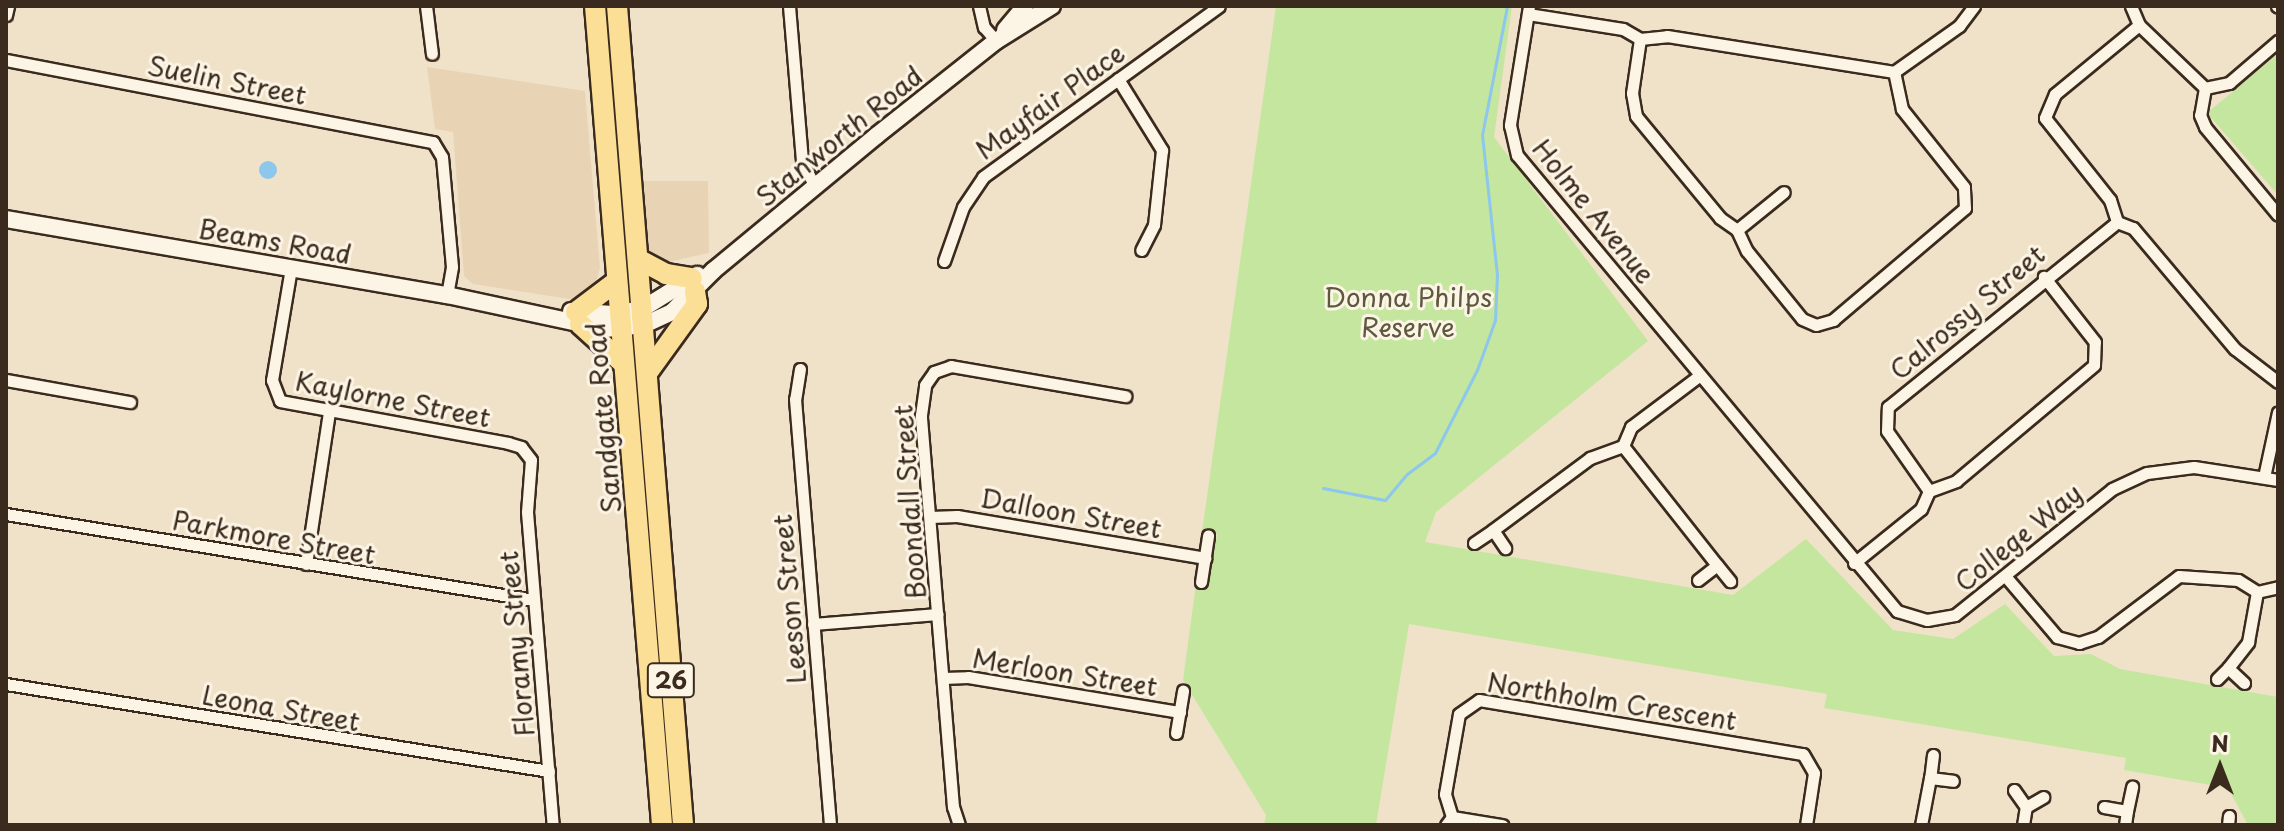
<!DOCTYPE html>
<style>
body{margin:0}
#map{position:relative;width:2284px;height:831px;overflow:hidden;background:#f0e2c9;font-family:"Playpen Sans",sans-serif}
div>[style]{position:absolute}
[style*='--x']{left:calc(var(--x)*1px);top:calc(var(--y)*1px);width:calc(var(--w)*1px);rotate:calc(var(--a)*1deg)}
.built>*{inset:0;background:#e8d4b5}
.green>*{inset:0;background:#c4e69f}
.water>*{inset:0;background:#8dc7ec}
.round{border-radius:50%}
.stream>*{height:3px;margin:-1.5px;padding:0 1.5px;transform-origin:1.5px;border-radius:1.5px;background:#8dc7ec}
.roads{filter:drop-shadow(2px 0 #3b2a1e) drop-shadow(-2px 0 #3b2a1e) drop-shadow(0 2px #3b2a1e) drop-shadow(0 -2px #3b2a1e)}
.street>*{height:11px;margin:-5.5px;padding:0 5.5px;transform-origin:5.5px;border-radius:5.5px;background:#fcf5e5}
.secondary>*{height:16px;margin:-8px;padding:0 8px;transform-origin:8px;border-radius:8px;background:#fcf5e5}
.highway>*{height:20px;margin:-10px;padding:0 10px;transform-origin:10px;border-radius:10px;background:#fbdf96}
span{translate:-50% -50%;white-space:nowrap;text-align:center;line-height:1.15;-webkit-text-stroke:6px #fcf5e5;paint-order:stroke}
.shield-label span{padding:2px 6px;background:#fcf5e5;border:2px solid;border-radius:6px;-webkit-text-stroke-width:0}
.shield-label{font-size:24px;color:#3b2a1e;font-weight:700}
.street-label{font-size:26px;color:#3b2a1e}
.park-label{font-size:26px;color:#5d593e}
.frame{position:absolute;inset:0;border:8px solid #3b2a1e;pointer-events:none}
.north{position:absolute;left:2180px;top:727px;width:80px;height:80px;-webkit-text-stroke:6px #fcf5e5;paint-order:stroke;rotate:0deg;font-size:22px;font-weight:700;line-height:32px;text-align:center;color:#3b2a1e}
.north::after{content:'';display:block;margin:auto;width:28px;height:36px;background:#3b2a1e;clip-path:polygon(50% 0,100% 100%,50% 72%,0 100%)}
</style>
<div id="map">
<div class="built">
<div style="clip-path:polygon(427px 67px,585px 91px,600px 268px,595px 286px,576px 300px,473px 284px,464px 276px,453px 132px,435px 129px)"></div>
<div style="clip-path:polygon(644px 181px,708px 181px,709px 253px,663px 263px,648px 250px)"></div>
</div>
<div class="green">
<div style="clip-path:polygon(1276px 6px,1512px 6px,1494px 137px,1648px 341px,1436px 512px,1425px 542px,1733px 595px,1806px 539px,1893px 630px,1953px 639px,2005px 604px,2054px 656px,2091px 654px,2120px 669px,2278px 697px,2278px 825px,2248px 825px,2228px 788px,2124px 770px,2126px 758px,1824px 708px,1827px 694px,1409px 624px,1376px 825px,1264px 825px,1266px 815px,1183px 680px,1196px 584px,1209px 585px,1217px 534px,1202px 532px)"></div>
<div style="clip-path:polygon(2278px 54px,2278px 195px,2207px 113px)"></div>
</div>
<div class="water">
<div class="round" style="left:259px;top:161px;width:18px;height:18px"></div>
</div>
<div class="stream">
<div style="--x:1323;--y:488;--w:63;--a:11"></div>
<div style="--x:1385;--y:500;--w:34;--a:-50"></div>
<div style="--x:1407;--y:474;--w:35;--a:-37"></div>
<div style="--x:1435;--y:453;--w:93;--a:-63.2"></div>
<div style="--x:1477;--y:370;--w:53;--a:-70.2"></div>
<div style="--x:1495;--y:320;--w:45;--a:-87.5"></div>
<div style="--x:1497;--y:275;--w:141;--a:-96.1"></div>
<div style="--x:1482;--y:135;--w:131;--a:-79"></div>
</div>
<div class="roads">
<div class="street">
<div style="--x:426;--y:6;--w:48;--a:82.9"></div>
<div style="--x:789;--y:6;--w:157;--a:85.2"></div>
<div style="--x:802;--y:162;--w:27;--a:62"></div>
<div style="--x:979;--y:6;--w:22;--a:77"></div>
<div style="--x:984;--y:27;--w:18;--a:49"></div>
<div style="--x:1529;--y:6;--w:121;--a:99.1"></div>
<div style="--x:1510;--y:125;--w:31;--a:77"></div>
<div style="--x:1517;--y:155;--w:594;--a:50.19"></div>
<div style="--x:1897;--y:611;--w:31;--a:17"></div>
<div style="--x:1927;--y:620;--w:28;--a:-10"></div>
<div style="--x:1955;--y:615;--w:201;--a:-38.7"></div>
<div style="--x:2112;--y:489;--w:38;--a:-25"></div>
<div style="--x:2147;--y:473;--w:47;--a:-7.3"></div>
<div style="--x:2194;--y:467;--w:85;--a:8.8"></div>
<div style="--x:2131;--y:6;--w:21;--a:67"></div>
<div style="--x:2139;--y:25;--w:91;--a:43.7"></div>
<div style="--x:2205;--y:88;--w:25;--a:-12"></div>
<div style="--x:2229;--y:83;--w:65;--a:-40.6"></div>
<div style="--x:2277;--y:6;--w:1;--a:45"></div>
<div style="--x:1528;--y:14;--w:96;--a:9"></div>
<div style="--x:1623;--y:29;--w:20;--a:30"></div>
<div style="--x:1640;--y:39;--w:27;--a:-6"></div>
<div style="--x:1667;--y:36;--w:230;--a:9"></div>
<div style="--x:1894;--y:72;--w:80;--a:-35.3"></div>
<div style="--x:1959;--y:26;--w:25;--a:-53"></div>
<div style="--x:6;--y:15;--w:9;--a:-77"></div>
<div style="--x:2139;--y:25;--w:109;--a:140.6"></div>
<div style="--x:2055;--y:94;--w:26;--a:113"></div>
<div style="--x:2045;--y:118;--w:105;--a:51.6"></div>
<div style="--x:2110;--y:200;--w:23;--a:72"></div>
<div style="--x:2117;--y:222;--w:17;--a:21"></div>
<div style="--x:2133;--y:228;--w:158;--a:49.9"></div>
<div style="--x:2235;--y:349;--w:54;--a:37.5"></div>
<div style="--x:1640;--y:39;--w:55;--a:98.4"></div>
<div style="--x:1632;--y:93;--w:23;--a:80"></div>
<div style="--x:1636;--y:116;--w:132;--a:50.5"></div>
<div style="--x:1720;--y:218;--w:21;--a:35"></div>
<div style="--x:1737;--y:230;--w:23;--a:65"></div>
<div style="--x:1747;--y:251;--w:87;--a:51"></div>
<div style="--x:1802;--y:319;--w:15;--a:23"></div>
<div style="--x:1816;--y:325;--w:18;--a:-16"></div>
<div style="--x:1833;--y:320;--w:173;--a:-40.3"></div>
<div style="--x:1965;--y:208;--w:21;--a:-93"></div>
<div style="--x:1964;--y:187;--w:100;--a:-128.5"></div>
<div style="--x:1902;--y:109;--w:38;--a:-102"></div>
<div style="--x:6;--y:60;--w:435;--a:10.9"></div>
<div style="--x:433;--y:142;--w:17;--a:59"></div>
<div style="--x:442;--y:157;--w:110;--a:84.8"></div>
<div style="--x:452;--y:267;--w:28;--a:100"></div>
<div style="--x:1118;--y:79;--w:84;--a:58.2"></div>
<div style="--x:1162;--y:150;--w:75;--a:96.1"></div>
<div style="--x:1154;--y:225;--w:28;--a:117"></div>
<div style="--x:2205;--y:88;--w:27;--a:100"></div>
<div style="--x:2200;--y:115;--w:13;--a:67"></div>
<div style="--x:2205;--y:127;--w:114;--a:50.3"></div>
<div style="--x:1737;--y:230;--w:60;--a:-39"></div>
<div style="--x:944;--y:261;--w:57;--a:-70.6"></div>
<div style="--x:963;--y:207;--w:36;--a:-56"></div>
<div style="--x:983;--y:177;--w:291;--a:-35.9"></div>
<div style="--x:291;--y:268;--w:114;--a:99.6"></div>
<div style="--x:272;--y:380;--w:22;--a:69"></div>
<div style="--x:280;--y:401;--w:232;--a:10.4"></div>
<div style="--x:508;--y:443;--w:14;--a:17"></div>
<div style="--x:521;--y:447;--w:16;--a:52"></div>
<div style="--x:531;--y:460;--w:52;--a:94.4"></div>
<div style="--x:527;--y:512;--w:314;--a:85.3"></div>
<div style="--x:800;--y:369;--w:30;--a:99"></div>
<div style="--x:795;--y:399;--w:427;--a:85.3"></div>
<div style="--x:6;--y:380;--w:126;--a:10.1"></div>
<div style="--x:1623;--y:446;--w:152;--a:51.7"></div>
<div style="--x:2264;--y:477;--w:66;--a:-77.8"></div>
<div style="--x:1929;--y:491;--w:73;--a:-125"></div>
<div style="--x:1887;--y:431;--w:24;--a:-88"></div>
<div style="--x:1888;--y:407;--w:294;--a:-38.9"></div>
<div style="--x:6;--y:514;--w:535;--a:9.25"></div>
<div style="--x:930;--y:517;--w:27;--a:-2"></div>
<div style="--x:957;--y:516;--w:252;--a:9.6"></div>
<div style="--x:1493;--y:530;--w:121;--a:-36.6"></div>
<div style="--x:1590;--y:458;--w:35;--a:-20"></div>
<div style="--x:1623;--y:446;--w:21;--a:-67"></div>
<div style="--x:1631;--y:427;--w:85;--a:-36.9"></div>
<div style="--x:1474;--y:543;--w:23;--a:-34"></div>
<div style="--x:1493;--y:530;--w:22;--a:56"></div>
<div style="--x:1854;--y:563;--w:86;--a:-38.9"></div>
<div style="--x:1921;--y:509;--w:20;--a:-66"></div>
<div style="--x:1929;--y:491;--w:29;--a:-20"></div>
<div style="--x:1956;--y:481;--w:180;--a:-40"></div>
<div style="--x:2094;--y:365;--w:23;--a:-88"></div>
<div style="--x:2095;--y:342;--w:83;--a:-128.1"></div>
<div style="--x:306;--y:564;--w:154;--a:-81.4"></div>
<div style="--x:2006;--y:577;--w:79;--a:49.6"></div>
<div style="--x:2057;--y:637;--w:23;--a:15"></div>
<div style="--x:2079;--y:643;--w:20;--a:-18"></div>
<div style="--x:2098;--y:637;--w:101;--a:-37"></div>
<div style="--x:2179;--y:576;--w:59;--a:3.9"></div>
<div style="--x:2238;--y:580;--w:22;--a:32"></div>
<div style="--x:2257;--y:592;--w:22;--a:-13"></div>
<div style="--x:1698;--y:580;--w:24;--a:-38"></div>
<div style="--x:1717;--y:565;--w:21;--a:51"></div>
<div style="--x:1201;--y:582;--w:47;--a:-81.3"></div>
<div style="--x:813;--y:624;--w:125;--a:-4.6"></div>
<div style="--x:2228;--y:668;--w:33;--a:-52"></div>
<div style="--x:2248;--y:642;--w:51;--a:-79.8"></div>
<div style="--x:943;--y:678;--w:25;--a:-2"></div>
<div style="--x:968;--y:677;--w:215;--a:9.4"></div>
<div style="--x:2217;--y:679;--w:16;--a:-45"></div>
<div style="--x:2228;--y:668;--w:22;--a:43"></div>
<div style="--x:6;--y:684;--w:550;--a:9.1"></div>
<div style="--x:1176;--y:733;--w:43;--a:-80.5"></div>
<div style="--x:1933;--y:755;--w:23;--a:97"></div>
<div style="--x:1930;--y:778;--w:23;--a:7"></div>
<div style="--x:2014;--y:790;--w:21;--a:55"></div>
<div style="--x:2026;--y:807;--w:20;--a:-30"></div>
<div style="--x:2104;--y:807;--w:23;--a:10"></div>
<div style="--x:2127;--y:811;--w:25;--a:-78"></div>
<div style="--x:1452;--y:817;--w:51;--a:9.1"></div>
<div style="--x:959;--y:825;--w:19;--a:-108"></div>
<div style="--x:953;--y:807;--w:393;--a:-94.7"></div>
<div style="--x:921;--y:415;--w:30;--a:-82"></div>
<div style="--x:925;--y:385;--w:16;--a:-55"></div>
<div style="--x:934;--y:372;--w:18;--a:-19"></div>
<div style="--x:951;--y:366;--w:177;--a:9.8"></div>
<div style="--x:1446;--y:825;--w:10;--a:-53"></div>
<div style="--x:1452;--y:817;--w:24;--a:-107"></div>
<div style="--x:1445;--y:794;--w:81;--a:-80.1"></div>
<div style="--x:1459;--y:714;--w:24;--a:-35"></div>
<div style="--x:1479;--y:700;--w:328;--a:9.5"></div>
<div style="--x:1803;--y:754;--w:22;--a:60"></div>
<div style="--x:1814;--y:773;--w:53;--a:98.7"></div>
<div style="--x:1921;--y:825;--w:48;--a:-79.2"></div>
<div style="--x:2023;--y:825;--w:18;--a:-81"></div>
<div style="--x:2125;--y:825;--w:14;--a:-82"></div>
<div style="--x:2228;--y:825;--w:9;--a:-84"></div>
</div>
<div class="secondary">
<div style="--x:1005;--y:30;--w:31;--a:-50"></div>
<div style="--x:6;--y:219;--w:448;--a:9.8"></div>
<div style="--x:447;--y:295;--w:162;--a:12.1"></div>
<div style="--x:605;--y:329;--w:39;--a:-6"></div>
<div style="--x:644;--y:325;--w:31;--a:-25"></div>
<div style="--x:672;--y:312;--w:59;--a:-45"></div>
<div style="--x:714;--y:270;--w:210;--a:-39.6"></div>
<div style="--x:876;--y:136;--w:153;--a:-38.4"></div>
<div style="--x:996;--y:41;--w:66;--a:-32"></div>
<div style="--x:571;--y:311;--w:41;--a:4.2"></div>
<div style="--x:612;--y:314;--w:30;--a:-9"></div>
<div style="--x:642;--y:309;--w:65;--a:-31.7"></div>
</div>
<div class="highway">
<div style="--x:595;--y:6;--w:822;--a:85.32"></div>
<div style="--x:617;--y:6;--w:822;--a:85.39"></div>
<div style="--x:638;--y:259;--w:32;--a:28"></div>
<div style="--x:666;--y:274;--w:26;--a:9"></div>
<div style="--x:576;--y:312;--w:51;--a:-37.1"></div>
<div style="--x:580;--y:324;--w:59;--a:42.3"></div>
<div style="--x:648;--y:372;--w:84;--a:-54.2"></div>
<div style="--x:697;--y:304;--w:13;--a:-99"></div>
</div>
</div>
<div class="shield-label">
<span style="left:671px;top:680px">26</span>
</div>
<div class="street-label">
<span style="left:227px;top:80px;rotate:11deg">Suelin Street</span>
<span style="left:1050px;top:101px;rotate:-36deg">Mayfair Place</span>
<span style="left:839px;top:136px;rotate:-39deg">Stanworth Road</span>
<span style="left:1594px;top:211px;rotate:51deg">Holme Avenue</span>
<span style="left:275px;top:241px;rotate:10deg">Beams Road</span>
<span style="left:1967px;top:312px;rotate:-40deg">Calrossy Street</span>
<span style="left:393px;top:399px;rotate:11deg">Kaylorne Street</span>
<span style="left:603px;top:418px;rotate:-95deg">Sandgate Road</span>
<span style="left:909px;top:502px;rotate:-94deg">Boondall Street</span>
<span style="left:1071px;top:513px;rotate:10deg">Dalloon Street</span>
<span style="left:274px;top:537px;rotate:10deg">Parkmore Street</span>
<span style="left:2018px;top:537px;rotate:-39deg">College Way</span>
<span style="left:789px;top:599px;rotate:-95deg">Leeson Street</span>
<span style="left:516px;top:644px;rotate:-95deg">Floramy Street</span>
<span style="left:1065px;top:672px;rotate:9deg">Merloon Street</span>
<span style="left:1612px;top:701px;rotate:9deg">Northholm Crescent</span>
<span style="left:281px;top:708px;rotate:10deg">Leona Street</span>
</div>
<div class="park-label">
<span style="left:1408px;top:312px">Donna Philps<br>Reserve</span>
</div>
<div class="frame"></div>
<div class="north">N</div>
</div>
